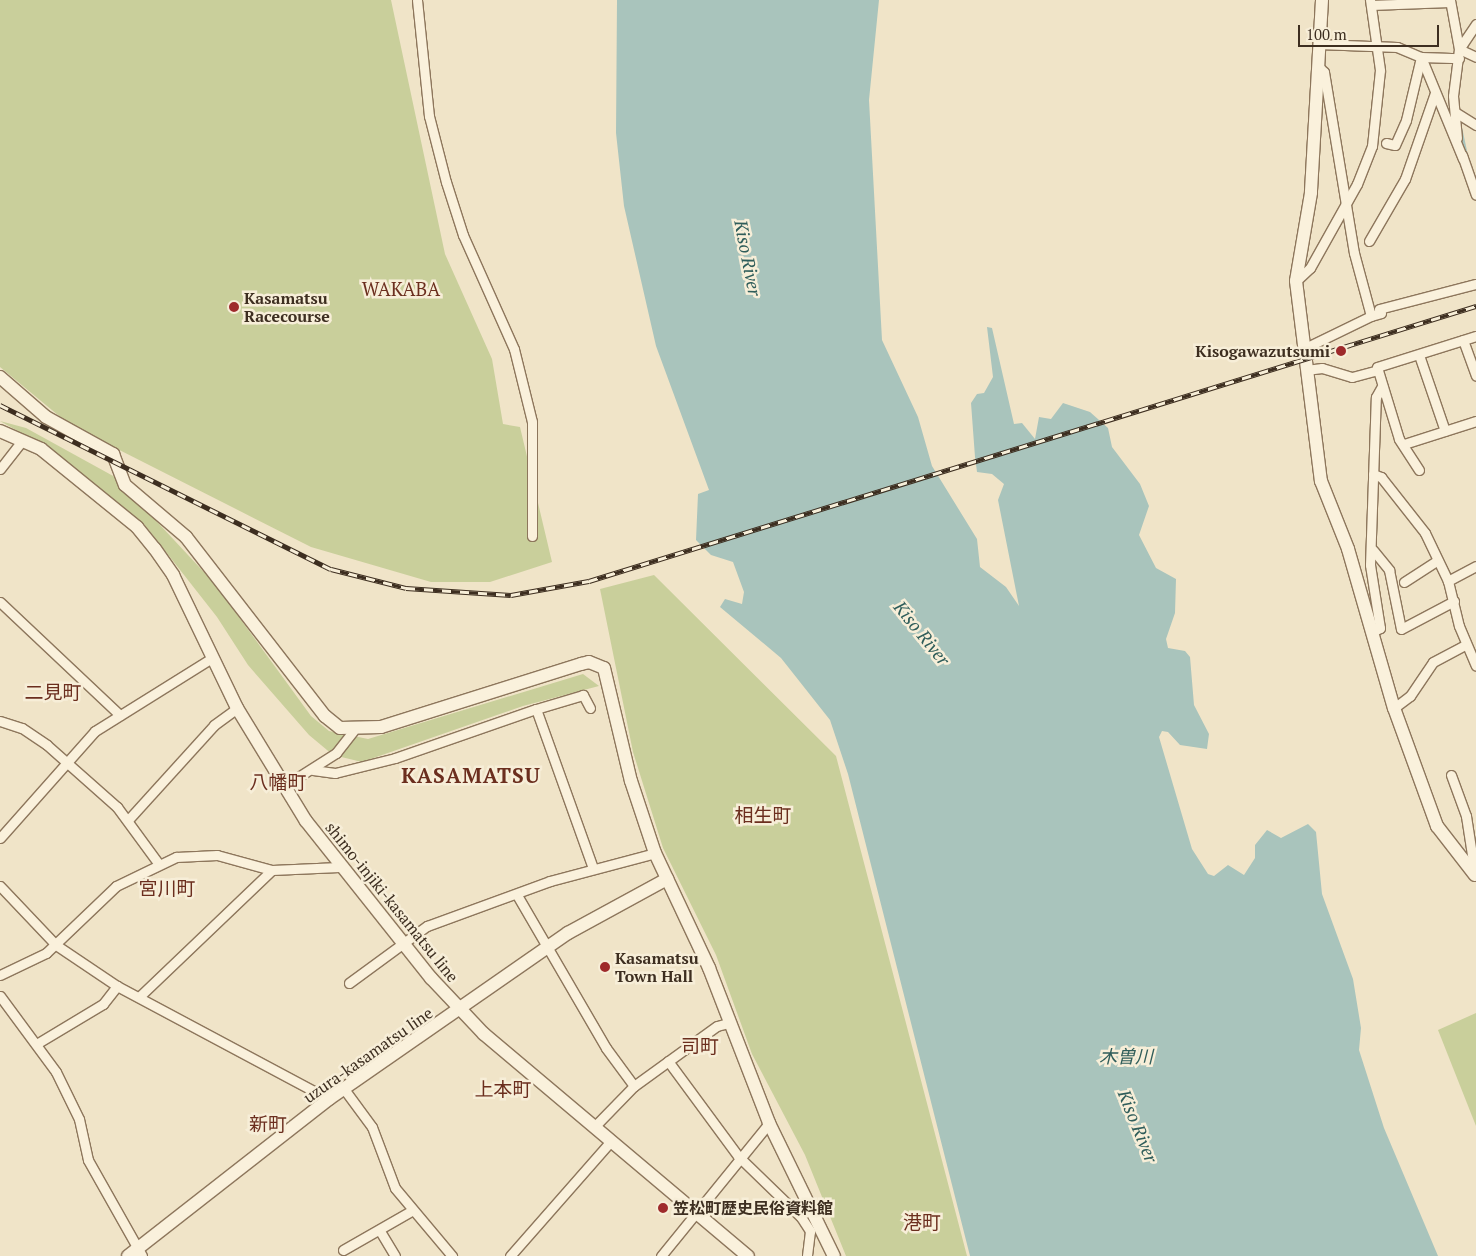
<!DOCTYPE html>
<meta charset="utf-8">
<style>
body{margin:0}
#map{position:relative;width:1476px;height:1256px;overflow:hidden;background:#f0e4c8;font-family:"PT Serif","Noto Sans JP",serif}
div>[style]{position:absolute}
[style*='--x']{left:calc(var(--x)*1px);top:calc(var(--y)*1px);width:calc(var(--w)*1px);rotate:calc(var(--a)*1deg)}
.green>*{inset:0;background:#c9cf9b}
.water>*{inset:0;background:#a9c4bc}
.stream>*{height:3px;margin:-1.5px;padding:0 1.5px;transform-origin:1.5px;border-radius:1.5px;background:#a9c4bc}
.roads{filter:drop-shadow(1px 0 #8d765c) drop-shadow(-1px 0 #8d765c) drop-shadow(0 1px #8d765c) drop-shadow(0 -1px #8d765c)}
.street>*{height:9px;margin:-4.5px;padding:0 4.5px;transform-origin:4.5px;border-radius:4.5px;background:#faf1dc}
.secondary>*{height:12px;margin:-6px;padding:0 6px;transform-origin:6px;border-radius:6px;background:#faf1dc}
.rail>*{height:5px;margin-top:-2.5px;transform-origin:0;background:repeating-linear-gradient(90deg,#f7eed8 0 9px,#3d2e20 0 18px);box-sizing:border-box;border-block:1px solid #3d2e20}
.dots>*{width:14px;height:14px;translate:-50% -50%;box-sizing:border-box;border:2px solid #f7eed8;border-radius:50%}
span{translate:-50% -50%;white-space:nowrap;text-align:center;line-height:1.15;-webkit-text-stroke:5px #f7eed8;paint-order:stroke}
.poi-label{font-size:16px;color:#3d2e20;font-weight:700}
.left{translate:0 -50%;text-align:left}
.right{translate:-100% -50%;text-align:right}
.street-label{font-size:16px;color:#3d2e20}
.water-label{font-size:18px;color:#2f5d5a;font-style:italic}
.quarter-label{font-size:19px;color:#6b2e1e}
.district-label{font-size:21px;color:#6b2e1e;font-weight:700;letter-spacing:1px}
.scale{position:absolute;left:1298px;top:25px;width:141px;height:22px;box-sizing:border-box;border:2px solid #3d2e20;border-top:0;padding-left:6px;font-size:15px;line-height:18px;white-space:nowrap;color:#3d2e20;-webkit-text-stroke:4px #f7eed8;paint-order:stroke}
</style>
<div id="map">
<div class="green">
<div style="clip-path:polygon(0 0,391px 0,445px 254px,492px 359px,503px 424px,520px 427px,552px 562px,490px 582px,431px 582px,311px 547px,70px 425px,0 367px)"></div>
<div style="clip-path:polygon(0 421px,26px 428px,115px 477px,122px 491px,147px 511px,215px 584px,311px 716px,329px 731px,368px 739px,583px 674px,599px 686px,523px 706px,362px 762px,333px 755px,309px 735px,248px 665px,217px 617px,144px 524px,44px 446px)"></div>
<div style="clip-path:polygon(654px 575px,836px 756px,967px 1256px,846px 1256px,805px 1155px,752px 1054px,716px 955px,663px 848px,633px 752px,600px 589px)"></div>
<div style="clip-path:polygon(1476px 1013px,1476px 1126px,1438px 1030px)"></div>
</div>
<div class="water">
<div style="clip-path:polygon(617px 0,879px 0,869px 100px,882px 340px,918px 417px,932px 466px,977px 539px,980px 567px,1006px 587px,1019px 606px,998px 500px,1004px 484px,992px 474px,977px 472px,975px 457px,971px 403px,977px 394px,984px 393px,993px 377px,987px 327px,992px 328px,1014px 424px,1022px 423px,1035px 439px,1039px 417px,1051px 419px,1063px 403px,1090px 412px,1108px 428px,1112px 447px,1140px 484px,1149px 506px,1139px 535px,1156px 568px,1176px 579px,1175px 613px,1166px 639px,1168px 648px,1185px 651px,1190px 657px,1194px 705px,1209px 734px,1207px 749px,1180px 745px,1168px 732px,1162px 731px,1159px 737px,1192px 849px,1208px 874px,1214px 876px,1228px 865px,1244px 875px,1255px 858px,1255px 845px,1267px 830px,1281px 838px,1308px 824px,1316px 832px,1322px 894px,1353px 979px,1361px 1028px,1359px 1050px,1384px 1128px,1438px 1256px,970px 1256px,848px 774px,830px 720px,781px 658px,720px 607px,725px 599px,742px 604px,744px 592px,733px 562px,711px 555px,696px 540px,698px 494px,709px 490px,656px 346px,624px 206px,616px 133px)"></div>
</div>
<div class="stream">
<div style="--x:1460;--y:127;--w:30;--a:78"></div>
</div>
<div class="roads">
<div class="street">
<div style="--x:417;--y:0;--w:117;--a:84.1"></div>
<div style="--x:429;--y:116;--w:68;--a:75.6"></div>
<div style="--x:446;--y:182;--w:56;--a:72.2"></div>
<div style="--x:463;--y:235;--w:125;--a:65.9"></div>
<div style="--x:514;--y:349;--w:75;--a:76.1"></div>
<div style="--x:532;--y:422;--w:114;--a:90"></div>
<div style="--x:1450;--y:0;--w:50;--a:79.6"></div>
<div style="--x:1459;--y:49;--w:47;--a:97.3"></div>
<div style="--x:1453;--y:96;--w:42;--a:84.6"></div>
<div style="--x:1371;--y:5;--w:79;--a:-2.2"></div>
<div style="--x:1476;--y:24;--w:30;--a:124"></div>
<div style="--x:1459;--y:49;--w:19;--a:25"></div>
<div style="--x:1318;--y:44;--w:79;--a:2.2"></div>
<div style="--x:1397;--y:47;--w:26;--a:23"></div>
<div style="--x:1421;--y:57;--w:110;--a:67.6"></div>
<div style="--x:1317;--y:65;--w:10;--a:45"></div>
<div style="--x:1324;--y:72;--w:183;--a:80.6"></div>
<div style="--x:1354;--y:253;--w:65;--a:74.9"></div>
<div style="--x:1371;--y:316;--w:10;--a:-17"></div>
<div style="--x:1381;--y:313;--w:4;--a:-117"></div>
<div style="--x:1379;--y:309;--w:100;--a:-14.5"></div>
<div style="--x:1455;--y:112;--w:25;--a:32"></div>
<div style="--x:1386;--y:143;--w:9;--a:13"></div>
<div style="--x:1395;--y:145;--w:27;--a:-66"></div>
<div style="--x:1406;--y:120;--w:65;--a:-76.6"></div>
<div style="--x:1421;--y:57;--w:38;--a:2"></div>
<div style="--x:1462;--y:155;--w:42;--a:70.7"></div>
<div style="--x:1369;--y:241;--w:72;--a:-59.9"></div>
<div style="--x:1405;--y:179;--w:91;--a:-70.8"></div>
<div style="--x:1296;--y:281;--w:19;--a:-43"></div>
<div style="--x:1310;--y:268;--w:96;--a:-60.8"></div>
<div style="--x:1357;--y:184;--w:41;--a:-68.5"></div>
<div style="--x:1372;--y:146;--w:76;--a:-84"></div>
<div style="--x:1380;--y:70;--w:71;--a:-98.1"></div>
<div style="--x:1463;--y:340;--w:38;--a:70"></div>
<div style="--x:1303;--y:349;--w:76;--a:-25.9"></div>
<div style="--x:1419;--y:355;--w:80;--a:71.1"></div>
<div style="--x:1306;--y:370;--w:16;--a:-7"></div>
<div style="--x:1322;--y:368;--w:31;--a:17"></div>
<div style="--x:1352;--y:377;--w:27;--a:-15"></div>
<div style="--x:1404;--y:444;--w:76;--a:-17.7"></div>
<div style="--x:0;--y:469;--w:36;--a:-52"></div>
<div style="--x:1419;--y:470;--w:37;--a:-123"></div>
<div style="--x:1399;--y:439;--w:75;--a:-107"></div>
<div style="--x:1377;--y:367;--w:104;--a:-17.4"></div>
<div style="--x:1373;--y:474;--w:9;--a:21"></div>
<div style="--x:1381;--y:477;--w:71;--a:51.8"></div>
<div style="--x:1425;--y:533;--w:53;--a:64.4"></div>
<div style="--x:1373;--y:550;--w:26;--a:51"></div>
<div style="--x:1389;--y:570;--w:60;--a:78.5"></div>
<div style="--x:1401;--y:629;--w:60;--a:-27.8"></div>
<div style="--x:1476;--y:566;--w:32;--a:152"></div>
<div style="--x:1448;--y:581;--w:46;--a:76.3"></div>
<div style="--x:1459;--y:626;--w:43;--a:67"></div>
<div style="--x:1404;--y:582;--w:40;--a:-32.9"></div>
<div style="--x:0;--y:602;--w:165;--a:43.3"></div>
<div style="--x:1372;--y:632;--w:9;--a:-27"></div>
<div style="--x:1380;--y:628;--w:64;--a:-99"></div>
<div style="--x:1370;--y:565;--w:168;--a:-88"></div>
<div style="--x:1376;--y:397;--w:13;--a:-61"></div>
<div style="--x:590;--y:708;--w:15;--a:-118"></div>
<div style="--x:583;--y:695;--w:49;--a:163.4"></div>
<div style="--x:536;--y:709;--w:169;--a:70.3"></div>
<div style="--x:1394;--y:708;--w:20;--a:-37"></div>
<div style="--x:1410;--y:696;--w:41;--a:-55.9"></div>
<div style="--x:1433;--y:662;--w:36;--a:-28"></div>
<div style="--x:0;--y:721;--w:23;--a:18"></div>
<div style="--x:22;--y:728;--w:30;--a:34"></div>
<div style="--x:47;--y:745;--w:94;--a:41.5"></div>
<div style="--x:117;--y:807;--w:69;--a:53.8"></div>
<div style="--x:313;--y:770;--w:22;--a:8"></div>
<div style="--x:335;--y:773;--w:62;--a:-14"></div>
<div style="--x:395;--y:758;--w:149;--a:-19.2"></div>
<div style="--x:1451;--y:775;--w:44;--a:69.9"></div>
<div style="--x:1466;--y:816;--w:59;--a:81.2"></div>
<div style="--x:284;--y:786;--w:62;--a:-32.4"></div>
<div style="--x:336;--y:753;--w:28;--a:-52"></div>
<div style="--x:128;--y:820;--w:128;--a:-47.8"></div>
<div style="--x:214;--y:725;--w:29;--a:-36"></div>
<div style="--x:0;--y:838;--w:143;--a:-48.4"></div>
<div style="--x:95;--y:731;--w:138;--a:-32"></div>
<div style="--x:0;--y:886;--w:81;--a:46.5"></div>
<div style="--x:56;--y:945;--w:73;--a:33.9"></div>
<div style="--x:117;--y:986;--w:240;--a:28.1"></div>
<div style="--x:517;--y:895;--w:177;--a:59.8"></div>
<div style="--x:606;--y:1048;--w:47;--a:53.6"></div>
<div style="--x:0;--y:975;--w:51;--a:-25.6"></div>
<div style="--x:46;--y:953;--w:97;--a:-43.7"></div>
<div style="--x:116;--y:886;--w:67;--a:-25.8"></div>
<div style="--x:176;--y:857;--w:41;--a:-2.8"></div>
<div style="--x:217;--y:855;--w:57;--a:15.3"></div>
<div style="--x:272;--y:870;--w:67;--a:-2.6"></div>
<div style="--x:349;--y:983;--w:97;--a:-36.2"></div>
<div style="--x:427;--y:926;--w:131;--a:-20.1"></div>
<div style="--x:550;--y:881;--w:109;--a:-14.9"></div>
<div style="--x:0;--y:996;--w:94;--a:53.6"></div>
<div style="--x:56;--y:1072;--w:52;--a:63.9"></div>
<div style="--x:79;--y:1119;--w:42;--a:77.6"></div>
<div style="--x:88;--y:1160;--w:110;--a:60.6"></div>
<div style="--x:140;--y:996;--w:182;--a:-43.7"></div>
<div style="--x:38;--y:1043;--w:76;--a:-31"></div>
<div style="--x:103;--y:1004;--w:23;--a:-52"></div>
<div style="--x:668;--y:1061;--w:118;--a:53.6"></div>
<div style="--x:738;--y:1156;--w:88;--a:44.1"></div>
<div style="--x:801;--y:1217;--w:17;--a:57"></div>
<div style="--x:810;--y:1231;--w:25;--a:97"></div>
<div style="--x:344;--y:1089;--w:47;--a:53.6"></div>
<div style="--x:372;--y:1127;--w:65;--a:69.3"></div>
<div style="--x:395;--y:1188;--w:89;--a:50"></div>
<div style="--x:594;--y:1127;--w:57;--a:-45.7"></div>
<div style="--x:634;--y:1086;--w:102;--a:-35.9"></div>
<div style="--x:717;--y:1026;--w:11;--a:-15"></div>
<div style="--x:380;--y:1231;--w:29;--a:59"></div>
<div style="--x:343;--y:1250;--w:78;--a:-29.8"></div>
<div style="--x:510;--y:1256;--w:153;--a:-48.7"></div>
<div style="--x:661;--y:1256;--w:171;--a:-50.9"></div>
</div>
<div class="secondary">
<div style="--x:1322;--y:0;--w:193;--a:93.3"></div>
<div style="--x:1311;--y:193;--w:89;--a:99.7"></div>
<div style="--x:1296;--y:281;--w:202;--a:82.9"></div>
<div style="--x:1321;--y:481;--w:73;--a:68.3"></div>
<div style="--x:1348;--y:549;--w:166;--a:73.9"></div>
<div style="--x:1394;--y:708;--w:126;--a:70"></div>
<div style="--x:1437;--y:826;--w:62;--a:52.2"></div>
<div style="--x:0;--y:377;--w:61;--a:41"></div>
<div style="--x:46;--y:417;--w:77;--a:28.9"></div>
<div style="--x:113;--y:454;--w:33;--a:69"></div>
<div style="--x:125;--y:485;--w:80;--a:40.4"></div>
<div style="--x:186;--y:537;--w:227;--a:52.2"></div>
<div style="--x:325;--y:716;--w:19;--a:39"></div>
<div style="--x:340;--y:728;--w:41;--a:-1.4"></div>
<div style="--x:381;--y:727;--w:210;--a:-17.5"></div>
<div style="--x:581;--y:664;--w:8;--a:-14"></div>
<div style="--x:589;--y:662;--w:16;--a:22"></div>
<div style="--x:604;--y:668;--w:116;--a:76.6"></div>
<div style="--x:631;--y:781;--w:76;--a:71.6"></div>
<div style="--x:655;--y:853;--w:127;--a:64.8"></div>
<div style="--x:709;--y:968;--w:166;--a:68.8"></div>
<div style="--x:769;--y:1123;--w:148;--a:64"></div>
<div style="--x:0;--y:431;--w:45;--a:23.7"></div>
<div style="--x:41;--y:449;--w:124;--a:39.1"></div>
<div style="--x:137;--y:527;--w:28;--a:51"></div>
<div style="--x:155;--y:549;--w:32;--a:55"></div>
<div style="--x:173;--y:575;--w:148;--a:64.3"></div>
<div style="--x:237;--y:708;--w:132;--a:58.6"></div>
<div style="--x:306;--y:821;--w:201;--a:51.5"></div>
<div style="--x:431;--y:978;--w:77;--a:46.6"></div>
<div style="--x:484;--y:1034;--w:345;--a:40.1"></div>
<div style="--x:128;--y:1256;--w:255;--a:-38"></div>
<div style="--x:329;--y:1099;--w:291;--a:-34.8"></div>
<div style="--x:568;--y:933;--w:113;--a:-28.6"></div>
</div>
</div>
<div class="rail">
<div style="--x:0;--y:405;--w:369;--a:26.4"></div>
<div style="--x:331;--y:569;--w:77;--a:14.2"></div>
<div style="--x:406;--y:588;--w:105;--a:3.8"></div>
<div style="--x:511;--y:595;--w:79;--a:-10.2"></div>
<div style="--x:589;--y:581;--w:929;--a:-17.23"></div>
</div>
<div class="dots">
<div style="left:234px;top:307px;background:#9e2a2b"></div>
<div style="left:1341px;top:351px;background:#9e2a2b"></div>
<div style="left:605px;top:967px;background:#9e2a2b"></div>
<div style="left:663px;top:1208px;background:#9e2a2b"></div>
</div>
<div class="poi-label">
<span class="left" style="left:244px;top:307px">Kasamatsu<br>Racecourse</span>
<span class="right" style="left:1330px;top:351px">Kisogawazutsumi</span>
<span class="left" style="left:615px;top:967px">Kasamatsu<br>Town Hall</span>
<span class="left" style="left:673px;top:1208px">笠松町歴史民俗資料館</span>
</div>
<div class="street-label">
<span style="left:392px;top:902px;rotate:51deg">shimo-injiki-kasamatsu line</span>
<span style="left:368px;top:1055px;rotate:-35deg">uzura-kasamatsu line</span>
</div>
<div class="water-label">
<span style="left:748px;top:258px;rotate:79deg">Kiso River</span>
<span style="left:922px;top:633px;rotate:51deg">Kiso River</span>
<span style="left:1126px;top:1056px">木曽川</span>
<span style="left:1138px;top:1126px;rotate:68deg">Kiso River</span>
</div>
<div class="quarter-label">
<span style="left:401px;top:289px">WAKABA</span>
<span style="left:53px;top:692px">二見町</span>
<span style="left:278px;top:782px">八幡町</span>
<span style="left:763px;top:815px">相生町</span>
<span style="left:167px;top:888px">宮川町</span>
<span style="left:700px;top:1046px">司町</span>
<span style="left:503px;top:1089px">上本町</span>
<span style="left:268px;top:1124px">新町</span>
<span style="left:922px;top:1222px">港町</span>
</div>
<div class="district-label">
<span style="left:471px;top:775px">KASAMATSU</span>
</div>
<div class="scale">100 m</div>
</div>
